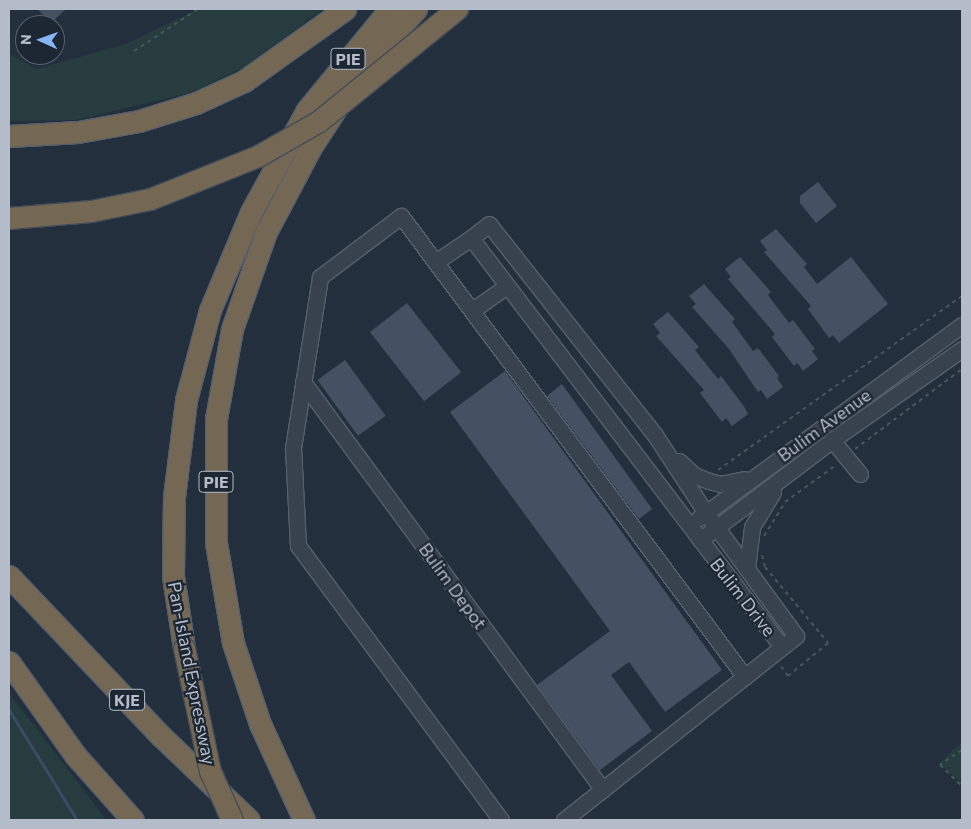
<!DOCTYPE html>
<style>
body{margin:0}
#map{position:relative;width:971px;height:829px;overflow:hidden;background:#242f3e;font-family:Commissioner,sans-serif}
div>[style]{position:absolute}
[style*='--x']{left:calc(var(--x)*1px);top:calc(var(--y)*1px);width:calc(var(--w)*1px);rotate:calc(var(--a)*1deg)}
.green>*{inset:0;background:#263c3f}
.stream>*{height:3px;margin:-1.5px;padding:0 1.5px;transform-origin:1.5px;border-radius:1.5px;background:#394c67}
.building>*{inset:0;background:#455162;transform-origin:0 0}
.path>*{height:2px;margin-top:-1px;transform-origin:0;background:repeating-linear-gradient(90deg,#44595c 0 4px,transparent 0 8px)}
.roads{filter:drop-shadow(1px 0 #565f6c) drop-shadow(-1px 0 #565f6c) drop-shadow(0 1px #565f6c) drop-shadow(0 -1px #565f6c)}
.minor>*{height:15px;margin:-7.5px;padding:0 7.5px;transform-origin:7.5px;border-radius:7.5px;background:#38414e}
.highway>*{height:21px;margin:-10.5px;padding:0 10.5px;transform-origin:10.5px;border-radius:10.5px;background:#746855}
.bridges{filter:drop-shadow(1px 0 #434c59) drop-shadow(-1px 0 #434c59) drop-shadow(0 1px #434c59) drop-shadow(0 -1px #434c59)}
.highway-bridge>*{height:21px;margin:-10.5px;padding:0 10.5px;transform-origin:10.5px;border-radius:10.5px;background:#746855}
span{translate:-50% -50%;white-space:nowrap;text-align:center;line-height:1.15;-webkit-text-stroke:4.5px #1d2633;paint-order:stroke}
.shield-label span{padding:1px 4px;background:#1d2633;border:1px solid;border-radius:4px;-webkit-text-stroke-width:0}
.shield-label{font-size:16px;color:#b4bcc9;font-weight:700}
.street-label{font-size:18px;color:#b4bcc9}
.frame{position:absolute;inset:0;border:10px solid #b4bcc9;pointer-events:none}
.north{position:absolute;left:15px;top:15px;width:50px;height:50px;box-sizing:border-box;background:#1d2633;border:1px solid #59626f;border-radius:50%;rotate:272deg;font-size:14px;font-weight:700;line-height:20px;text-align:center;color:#b4bcc9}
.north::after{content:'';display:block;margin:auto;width:18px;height:22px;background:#8ab4f8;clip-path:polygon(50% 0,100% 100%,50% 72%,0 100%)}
</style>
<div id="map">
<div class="green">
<div style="clip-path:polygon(198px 9px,323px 9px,241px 69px,189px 93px,76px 120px,9px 121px,9px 54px,37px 69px,126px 44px)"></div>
<div style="clip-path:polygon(9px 693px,87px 794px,106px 820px,9px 820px)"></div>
<div style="clip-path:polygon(962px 742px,962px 784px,939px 763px)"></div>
</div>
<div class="stream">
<div style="--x:9;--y:710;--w:129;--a:58.3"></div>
</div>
<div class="building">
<div style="clip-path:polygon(37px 9px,66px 9px,51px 23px)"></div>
<div style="clip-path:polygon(818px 182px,837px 206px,816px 223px,800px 203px,800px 196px)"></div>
<div style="clip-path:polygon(776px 229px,807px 264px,804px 267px,817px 284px,851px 257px,888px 304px,839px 343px,833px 335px,829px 338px,808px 309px,811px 306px,764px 252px,767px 250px,760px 241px)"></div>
<div style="clip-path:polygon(740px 257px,771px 292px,768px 295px,789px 323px,793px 320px,815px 349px,812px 351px,818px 359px,803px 371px,797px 363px,794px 366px,772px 337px,775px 334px,728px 279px,731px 277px,725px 269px)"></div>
<div style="clip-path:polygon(704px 284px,735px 319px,732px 322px,753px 351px,758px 348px,779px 376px,777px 378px,783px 387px,767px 399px,761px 390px,758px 392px,729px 349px,692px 307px,696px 304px,689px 296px)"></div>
<div style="left:407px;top:303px;width:88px;height:47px;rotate:52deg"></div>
<div style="clip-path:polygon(668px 312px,699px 347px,695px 350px,718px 379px,721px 376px,743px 405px,748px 414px,732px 426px,726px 418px,722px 422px,700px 393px,704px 390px,656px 336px,660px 333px,653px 324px)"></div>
<div style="left:345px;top:360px;width:69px;height:34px;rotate:54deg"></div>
<div style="clip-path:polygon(505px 371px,722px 670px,665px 712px,629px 662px,611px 675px,652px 731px,600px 770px,537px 685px,610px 631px,450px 412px)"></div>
<div style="clip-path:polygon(562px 384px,652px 509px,639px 519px,547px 396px)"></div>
</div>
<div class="path">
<div style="--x:134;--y:51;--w:77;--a:-33.3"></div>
<div style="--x:855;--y:449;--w:134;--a:-36.8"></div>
<div style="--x:718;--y:470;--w:300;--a:-35.5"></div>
<div style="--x:764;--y:536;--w:40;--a:-58"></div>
<div style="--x:785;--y:502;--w:63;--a:-36"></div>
<div style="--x:762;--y:555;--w:12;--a:76"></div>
<div style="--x:765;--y:567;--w:99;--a:50.3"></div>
<div style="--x:828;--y:643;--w:52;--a:140.5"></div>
<div style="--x:788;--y:676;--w:14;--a:-126"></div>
<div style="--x:962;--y:750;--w:27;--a:146"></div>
<div style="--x:940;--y:765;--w:30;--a:44"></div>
</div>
<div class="roads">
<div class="minor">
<div style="--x:437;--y:261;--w:41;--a:-34.1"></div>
<div style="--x:474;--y:309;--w:38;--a:-35"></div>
<div style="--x:303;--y:382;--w:506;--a:53.67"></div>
<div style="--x:832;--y:440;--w:44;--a:50.5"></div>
<div style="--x:679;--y:461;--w:21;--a:43"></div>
<div style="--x:694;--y:475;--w:16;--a:22"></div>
<div style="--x:709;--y:481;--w:11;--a:15"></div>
<div style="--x:720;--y:484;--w:25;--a:-11"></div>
<div style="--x:699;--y:518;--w:326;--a:-36.3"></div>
<div style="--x:700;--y:540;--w:166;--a:-37.1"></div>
<div style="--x:832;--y:440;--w:159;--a:-35"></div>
<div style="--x:747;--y:568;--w:41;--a:-83"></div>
<div style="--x:752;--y:527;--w:41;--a:-59"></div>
<div style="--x:501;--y:820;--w:341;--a:-126.5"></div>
<div style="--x:298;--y:546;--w:98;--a:-92.9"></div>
<div style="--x:293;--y:448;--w:173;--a:-81"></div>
<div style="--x:320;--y:277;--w:101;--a:-37"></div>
<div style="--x:401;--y:216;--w:575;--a:53.27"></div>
<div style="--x:564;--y:820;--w:296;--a:-38.4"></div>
<div style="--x:796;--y:636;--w:152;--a:-126.2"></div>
<div style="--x:706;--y:513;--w:93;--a:-123.2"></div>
<div style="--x:655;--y:435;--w:268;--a:-128.2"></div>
<div style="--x:489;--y:224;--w:23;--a:142"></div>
<div style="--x:471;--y:238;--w:514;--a:52.75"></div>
</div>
<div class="highway">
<div style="--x:9;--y:136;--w:69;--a:-3.3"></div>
<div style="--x:78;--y:132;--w:62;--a:-10.2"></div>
<div style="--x:139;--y:121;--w:60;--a:-17.5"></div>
<div style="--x:196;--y:103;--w:53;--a:-24.6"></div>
<div style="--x:244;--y:81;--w:124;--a:-35.5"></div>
<div style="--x:9;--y:576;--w:222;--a:46.5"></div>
<div style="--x:162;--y:737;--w:120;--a:43.7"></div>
<div style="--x:184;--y:648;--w:73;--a:-98.7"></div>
<div style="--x:173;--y:576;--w:79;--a:-89.3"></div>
<div style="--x:174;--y:497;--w:98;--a:-82.9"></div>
<div style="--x:186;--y:400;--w:93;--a:-75.1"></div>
<div style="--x:210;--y:310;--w:106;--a:-67.3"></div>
<div style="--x:251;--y:212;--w:116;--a:-61.2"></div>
<div style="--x:307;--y:110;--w:131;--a:-50.6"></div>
<div style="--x:9;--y:662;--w:114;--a:54.6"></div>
<div style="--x:75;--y:755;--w:87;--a:48.3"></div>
<div style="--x:304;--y:820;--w:106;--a:-114.6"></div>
<div style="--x:260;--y:724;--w:85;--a:-108.4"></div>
<div style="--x:233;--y:643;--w:102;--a:-99.6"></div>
<div style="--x:216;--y:542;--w:123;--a:-90"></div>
<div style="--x:216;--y:419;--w:91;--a:-79.9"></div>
<div style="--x:232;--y:329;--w:103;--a:-70.7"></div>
<div style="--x:266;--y:232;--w:96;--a:-62.1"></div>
<div style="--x:311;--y:147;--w:99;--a:-57"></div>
<div style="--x:365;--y:64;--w:75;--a:-47.2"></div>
</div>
</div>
<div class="bridges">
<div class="highway-bridge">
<div style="--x:9;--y:218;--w:82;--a:-4.9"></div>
<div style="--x:91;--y:211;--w:60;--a:-11.5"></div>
<div style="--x:150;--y:199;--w:116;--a:-21.7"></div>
<div style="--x:258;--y:156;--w:70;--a:-29.8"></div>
<div style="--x:319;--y:121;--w:178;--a:-39.1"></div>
<div style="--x:184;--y:648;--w:126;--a:78.1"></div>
<div style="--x:210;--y:771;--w:54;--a:65.8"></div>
</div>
</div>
<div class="shield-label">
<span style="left:348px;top:59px">PIE</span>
<span style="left:216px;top:482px">PIE</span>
<span style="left:127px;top:700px">KJE</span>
</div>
<div class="street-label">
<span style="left:824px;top:425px;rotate:-36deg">Bulim Avenue</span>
<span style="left:453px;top:586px;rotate:54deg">Bulim Depot</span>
<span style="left:743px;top:597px;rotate:52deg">Bulim Drive</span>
<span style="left:192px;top:673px;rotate:79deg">Pan-Island Expressway</span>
</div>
<div class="frame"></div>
<div class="north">N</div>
</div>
